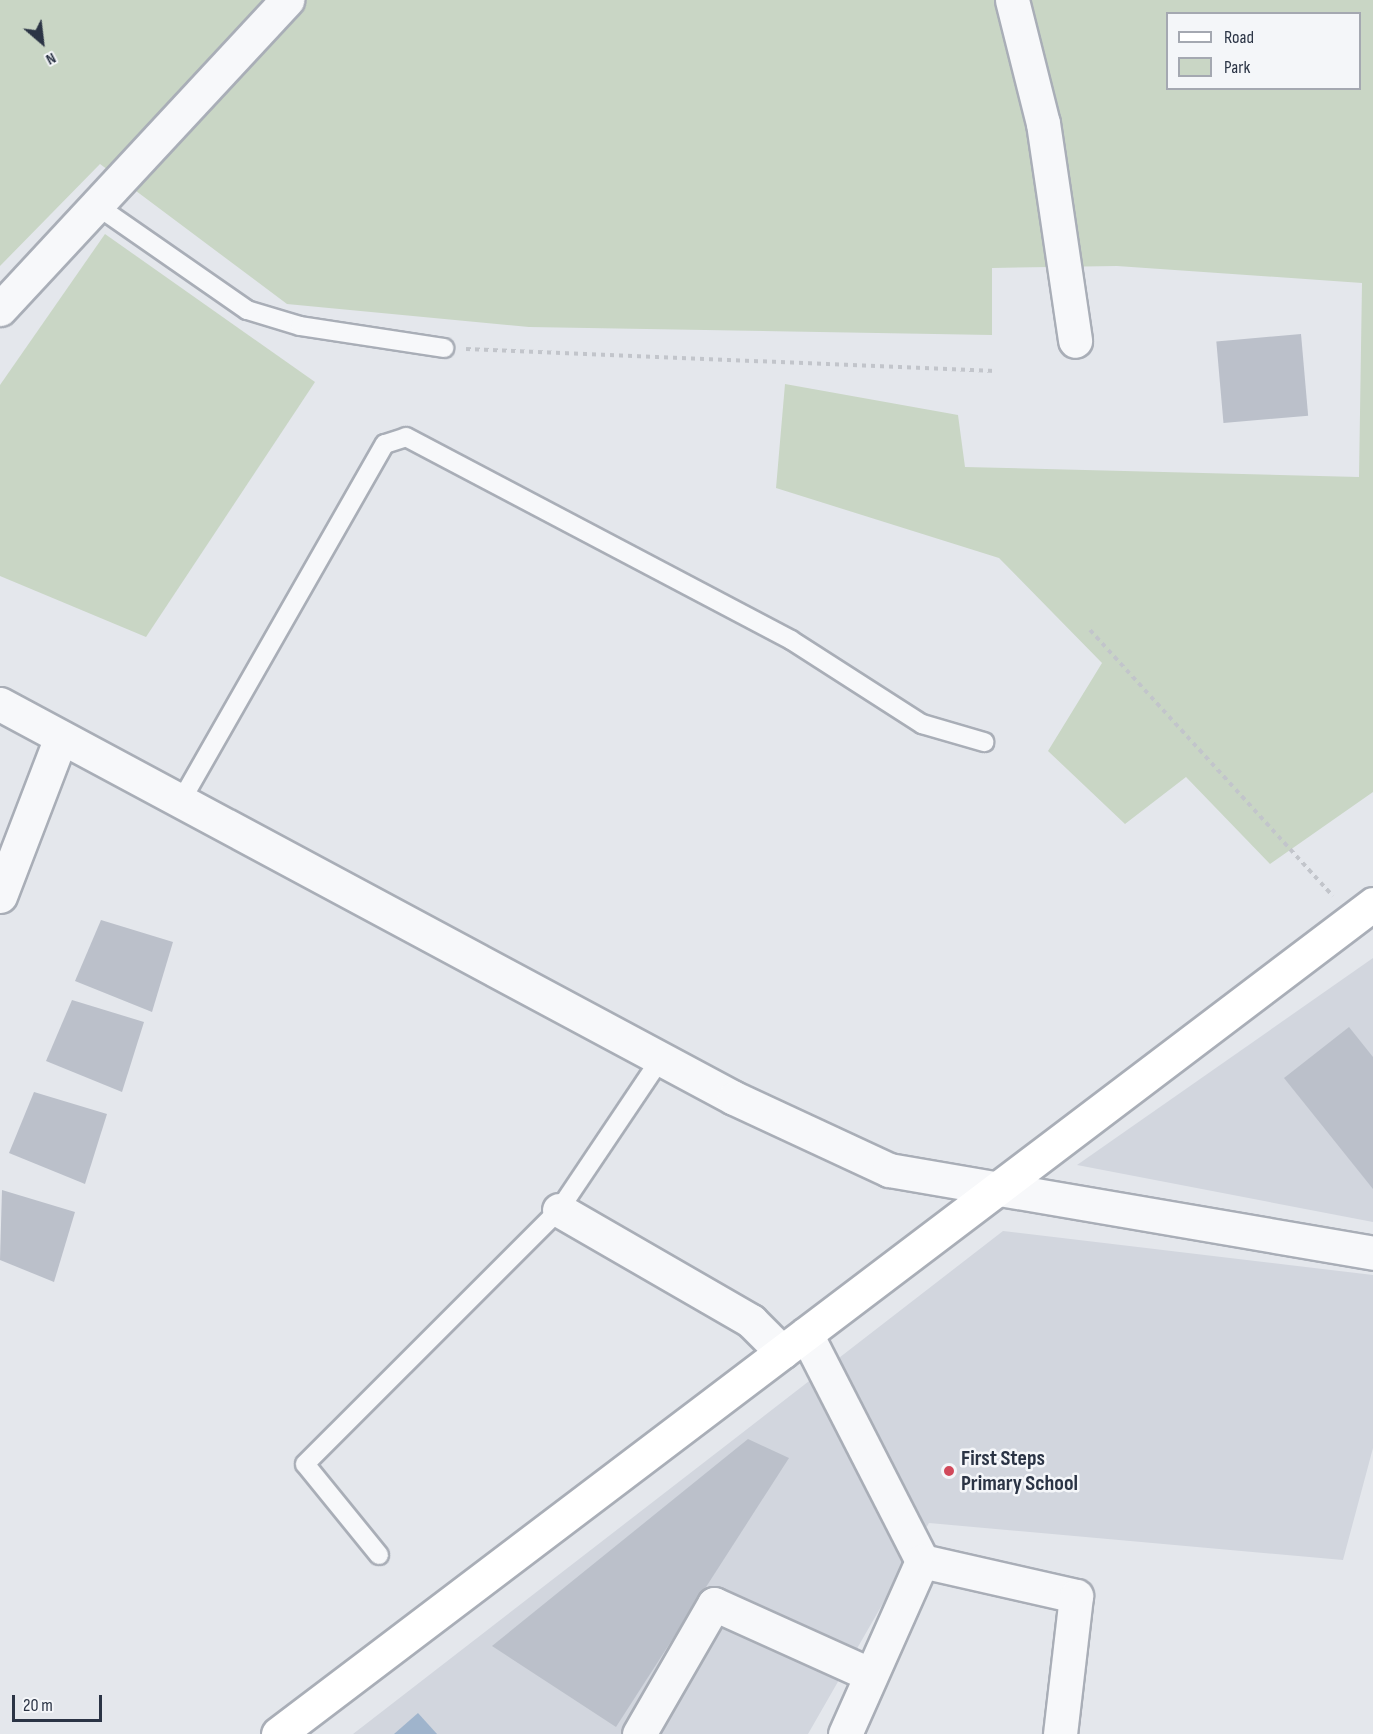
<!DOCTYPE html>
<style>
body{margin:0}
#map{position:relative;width:1373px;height:1734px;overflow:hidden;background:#e4e7ec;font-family:"Sofia Sans Condensed",sans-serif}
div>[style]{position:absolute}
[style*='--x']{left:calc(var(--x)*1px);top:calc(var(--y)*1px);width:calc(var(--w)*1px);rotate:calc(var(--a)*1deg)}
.built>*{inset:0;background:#d2d6de}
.green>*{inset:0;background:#c9d6c5}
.water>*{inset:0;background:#9fb4cc}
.building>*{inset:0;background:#bbc0ca;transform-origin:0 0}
.path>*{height:4px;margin-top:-2px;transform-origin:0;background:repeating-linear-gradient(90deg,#c2c5cb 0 4.5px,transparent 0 9px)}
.roads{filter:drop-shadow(2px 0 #a9aeb7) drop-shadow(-2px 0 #a9aeb7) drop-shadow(0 2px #a9aeb7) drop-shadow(0 -2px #a9aeb7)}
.service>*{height:18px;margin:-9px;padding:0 9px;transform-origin:9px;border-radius:9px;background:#f7f8fa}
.minor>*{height:33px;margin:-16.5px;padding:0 16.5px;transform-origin:16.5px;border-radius:16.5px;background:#f7f8fa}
.tertiary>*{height:33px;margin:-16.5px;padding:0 16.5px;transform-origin:16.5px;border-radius:16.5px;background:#f7f8fa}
.secondary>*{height:33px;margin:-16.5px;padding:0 16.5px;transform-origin:16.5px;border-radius:16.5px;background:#fff}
.dots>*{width:16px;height:16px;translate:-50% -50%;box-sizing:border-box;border:3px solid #f4f6f9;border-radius:50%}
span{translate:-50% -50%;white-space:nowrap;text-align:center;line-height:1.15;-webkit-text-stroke:5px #f4f6f9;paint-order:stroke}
.poi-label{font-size:22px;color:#2b3445;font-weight:700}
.left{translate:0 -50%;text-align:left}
.legend{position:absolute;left:1166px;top:12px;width:195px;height:78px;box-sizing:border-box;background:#f4f6f9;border:2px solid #a4a8b1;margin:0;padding:8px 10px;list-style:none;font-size:18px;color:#2b3445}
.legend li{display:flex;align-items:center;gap:12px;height:30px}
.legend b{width:30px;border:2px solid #a4a8b1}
.north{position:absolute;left:12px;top:12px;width:60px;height:60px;-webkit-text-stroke:4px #f4f6f9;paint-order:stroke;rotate:152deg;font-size:16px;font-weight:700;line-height:24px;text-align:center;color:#2b3445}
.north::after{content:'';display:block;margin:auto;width:21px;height:27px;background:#2b3445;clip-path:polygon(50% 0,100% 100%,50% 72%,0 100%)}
.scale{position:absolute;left:12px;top:1695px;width:90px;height:27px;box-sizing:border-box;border:3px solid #2b3445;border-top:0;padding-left:8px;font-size:18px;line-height:21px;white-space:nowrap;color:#2b3445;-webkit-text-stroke:4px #f4f6f9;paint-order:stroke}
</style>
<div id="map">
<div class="built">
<div style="clip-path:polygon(1373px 958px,1373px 1222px,1077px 1165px)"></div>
<div style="clip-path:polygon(1003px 1231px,1373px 1275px,1373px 1448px,1343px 1560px,929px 1523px,808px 1734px,353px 1734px)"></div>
</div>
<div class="green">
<div style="clip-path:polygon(evenodd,0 0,1373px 0,1373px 792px,1270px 864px,1186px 777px,1125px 824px,1048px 751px,1102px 663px,999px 558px,776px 488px,785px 384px,958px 415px,965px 467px,1359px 477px,1362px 283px,1117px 266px,992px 268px,992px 335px,529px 327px,287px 304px,100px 164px,0 266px,0 0,1168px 14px,1360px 14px,1360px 88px,1168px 88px,1168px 14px)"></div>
<div style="clip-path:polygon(105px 234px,315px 382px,146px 637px,0 576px,0 385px)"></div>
</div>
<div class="water">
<div style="clip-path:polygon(418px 1713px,437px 1734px,394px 1734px)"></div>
</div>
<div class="building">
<div style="left:1301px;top:334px;width:82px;height:85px;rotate:85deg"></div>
<div style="clip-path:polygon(101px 920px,173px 942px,152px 1012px,75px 981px)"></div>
<div style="clip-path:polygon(72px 1000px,144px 1022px,122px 1092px,46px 1061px)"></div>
<div style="clip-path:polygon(1349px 1027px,1373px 1057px,1373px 1189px,1284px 1078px)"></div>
<div style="clip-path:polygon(34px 1092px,107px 1114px,85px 1184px,9px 1153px)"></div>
<div style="clip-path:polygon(2px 1190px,75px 1212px,54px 1282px,0 1260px)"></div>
<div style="clip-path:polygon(748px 1439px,789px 1458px,616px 1727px,492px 1646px)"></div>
</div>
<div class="path">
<div style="--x:466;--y:349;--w:530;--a:2.38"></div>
<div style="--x:1090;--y:630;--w:360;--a:47.6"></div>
</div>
<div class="roads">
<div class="service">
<div style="--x:96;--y:205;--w:184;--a:34.8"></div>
<div style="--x:247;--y:310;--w:55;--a:16.8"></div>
<div style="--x:300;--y:326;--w:146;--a:8.7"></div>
<div style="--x:181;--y:801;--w:411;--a:-60.3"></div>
<div style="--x:385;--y:444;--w:22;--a:-18"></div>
<div style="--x:406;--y:437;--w:435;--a:27.8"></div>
<div style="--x:791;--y:640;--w:156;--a:32.7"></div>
<div style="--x:922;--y:724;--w:65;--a:16.2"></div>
<div style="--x:379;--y:1555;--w:117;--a:-129.1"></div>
<div style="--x:305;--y:1464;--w:359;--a:-45"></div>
<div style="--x:559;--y:1210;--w:183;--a:-56.1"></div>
</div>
<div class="minor">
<div style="--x:1012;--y:0;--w:127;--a:75.9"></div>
<div style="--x:1043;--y:123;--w:220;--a:81.6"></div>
<div style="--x:0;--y:309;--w:422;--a:-47.1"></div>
<div style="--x:0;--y:896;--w:170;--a:-69"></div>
<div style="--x:559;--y:1210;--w:222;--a:30"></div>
<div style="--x:751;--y:1321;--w:44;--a:45"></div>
<div style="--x:806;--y:1334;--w:255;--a:62.9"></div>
<div style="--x:922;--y:1561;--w:158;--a:12.8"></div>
<div style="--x:1076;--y:1596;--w:139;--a:96.6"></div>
<div style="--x:639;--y:1734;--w:150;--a:-60"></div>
<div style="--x:714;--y:1604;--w:172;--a:24.3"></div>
<div style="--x:845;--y:1734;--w:189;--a:-66"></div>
</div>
<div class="tertiary">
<div style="--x:0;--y:704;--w:833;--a:28.23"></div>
<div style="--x:734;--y:1098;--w:171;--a:24.9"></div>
<div style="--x:889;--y:1170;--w:491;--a:9.7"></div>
</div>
<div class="secondary">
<div style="--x:278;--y:1734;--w:1374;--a:-37.16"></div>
</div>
</div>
<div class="dots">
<div style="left:949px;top:1471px;background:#d1495b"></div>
</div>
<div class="poi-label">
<span class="left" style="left:961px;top:1471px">First Steps<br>Primary School</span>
</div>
<ul class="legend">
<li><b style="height:8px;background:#fff"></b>Road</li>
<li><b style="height:16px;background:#c9d6c5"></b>Park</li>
</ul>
<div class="north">N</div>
<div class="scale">20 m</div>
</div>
